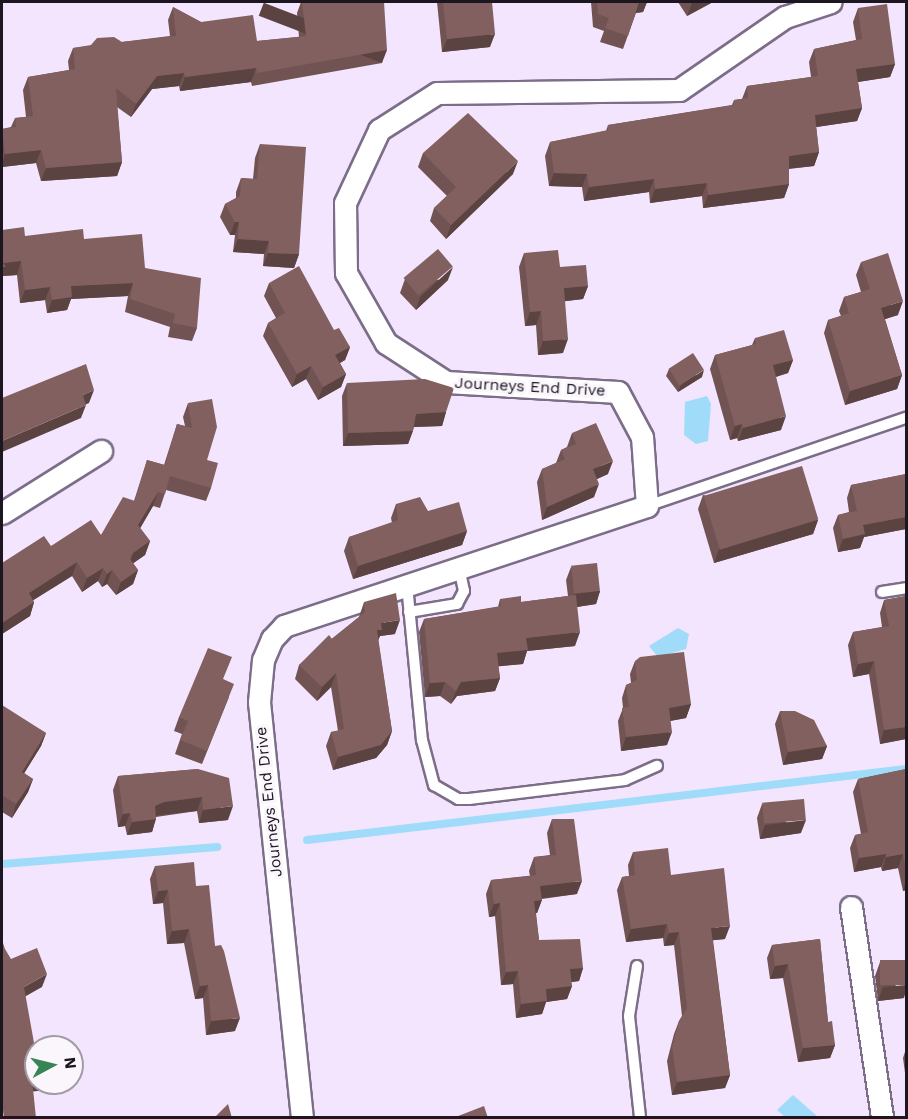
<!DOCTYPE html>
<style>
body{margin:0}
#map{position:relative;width:908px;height:1119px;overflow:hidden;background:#f2e5fd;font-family:"Work Sans",sans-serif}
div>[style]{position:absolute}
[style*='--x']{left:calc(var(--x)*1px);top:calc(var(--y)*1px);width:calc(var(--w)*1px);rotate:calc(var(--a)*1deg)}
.water>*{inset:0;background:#a0dcfa}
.stream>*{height:8px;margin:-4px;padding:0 4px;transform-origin:4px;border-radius:4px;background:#a0dcfa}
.roads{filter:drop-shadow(2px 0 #7c6d88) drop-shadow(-2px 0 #7c6d88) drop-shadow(0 2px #7c6d88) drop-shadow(0 -2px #7c6d88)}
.service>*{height:10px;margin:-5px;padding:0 5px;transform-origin:5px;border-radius:5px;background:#fff}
.minor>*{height:21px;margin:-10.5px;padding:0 10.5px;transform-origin:10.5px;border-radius:10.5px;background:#fff}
.wall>*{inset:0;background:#705352}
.shaded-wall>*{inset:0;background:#5b4342;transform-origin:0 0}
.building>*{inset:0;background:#82605f;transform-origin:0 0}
span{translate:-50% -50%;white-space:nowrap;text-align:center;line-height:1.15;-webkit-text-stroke:6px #faf6fc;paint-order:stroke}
.street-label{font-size:16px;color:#1c1621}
.frame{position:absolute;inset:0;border:3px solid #1c1621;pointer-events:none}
.north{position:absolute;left:24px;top:1035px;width:60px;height:60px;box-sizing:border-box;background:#faf6fc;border:2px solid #a19ca4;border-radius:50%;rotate:83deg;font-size:16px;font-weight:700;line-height:24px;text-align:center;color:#1c1621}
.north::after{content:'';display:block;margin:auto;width:21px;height:27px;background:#368555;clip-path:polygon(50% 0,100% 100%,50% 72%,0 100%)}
</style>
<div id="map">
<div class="water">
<div style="clip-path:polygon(707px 396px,711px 404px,708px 441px,696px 444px,684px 435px,685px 402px)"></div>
<div style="clip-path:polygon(678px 628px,689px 634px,686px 649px,658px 657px,649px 646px)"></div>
<div style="clip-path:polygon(793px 1095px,818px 1117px,785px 1117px,777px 1110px)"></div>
</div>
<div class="stream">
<div style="--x:307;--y:840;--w:603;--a:-6.76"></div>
<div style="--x:2;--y:864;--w:216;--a:-4.5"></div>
</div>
<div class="roads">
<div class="service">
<div style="--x:647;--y:506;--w:274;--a:-18.8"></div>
<div style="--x:407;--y:585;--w:156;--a:84.5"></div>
<div style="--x:422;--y:740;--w:47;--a:75.1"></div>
<div style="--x:434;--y:785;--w:28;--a:30"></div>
<div style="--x:458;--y:799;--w:11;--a:0"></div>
<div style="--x:469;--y:799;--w:157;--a:-6.9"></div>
<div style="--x:625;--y:780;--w:35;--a:-24"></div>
<div style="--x:882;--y:592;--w:24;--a:-9"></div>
<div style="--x:409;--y:612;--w:49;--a:-9.5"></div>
<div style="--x:457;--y:604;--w:15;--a:-62"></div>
<div style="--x:464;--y:591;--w:24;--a:-102"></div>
<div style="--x:637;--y:966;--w:51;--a:99.1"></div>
<div style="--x:629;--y:1016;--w:103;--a:83.8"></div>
</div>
<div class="minor">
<div style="--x:2;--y:513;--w:117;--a:-32.1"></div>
<div style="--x:851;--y:907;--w:213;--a:81.6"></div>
<div style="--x:302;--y:1118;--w:418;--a:-95.9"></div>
<div style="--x:259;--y:702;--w:42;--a:-84.6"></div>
<div style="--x:263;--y:660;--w:23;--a:-67"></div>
<div style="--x:272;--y:639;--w:18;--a:-47"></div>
<div style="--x:284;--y:626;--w:382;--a:-18.3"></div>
<div style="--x:647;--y:506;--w:69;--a:-94.1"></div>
<div style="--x:642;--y:437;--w:51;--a:-118.1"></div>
<div style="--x:618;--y:392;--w:172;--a:-176.7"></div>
<div style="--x:446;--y:382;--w:72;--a:-147"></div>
<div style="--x:386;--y:343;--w:81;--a:-119.7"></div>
<div style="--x:346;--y:273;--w:70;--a:-90.8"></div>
<div style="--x:345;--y:203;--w:81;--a:-65"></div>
<div style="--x:379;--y:130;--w:69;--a:-32.5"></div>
<div style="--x:437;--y:93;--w:242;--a:-0.7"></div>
<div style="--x:679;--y:90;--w:129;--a:-34.6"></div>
<div style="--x:785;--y:17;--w:48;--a:-18.1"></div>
</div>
</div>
<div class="wall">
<div style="clip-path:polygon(301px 2px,384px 2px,382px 63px,252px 86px,251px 82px,180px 91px,179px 86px,152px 89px,131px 117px,117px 107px,122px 162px,117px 176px,41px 181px,36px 163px,2px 167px,2px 129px,11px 127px,15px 118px,26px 117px,23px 90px,28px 77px,69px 70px,68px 61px,73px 48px,170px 36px,168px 20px,173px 7px,201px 22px,257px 41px,299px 37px,297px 13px)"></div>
<div style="clip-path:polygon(437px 2px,492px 2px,490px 47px,442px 52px)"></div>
<div style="clip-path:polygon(591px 2px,647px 2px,643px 12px,636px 13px,623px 49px,600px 42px,604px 31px,593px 27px)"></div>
<div style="clip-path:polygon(678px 2px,713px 2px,687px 16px)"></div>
<div style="clip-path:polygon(858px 8px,895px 64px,890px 77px,858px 82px,862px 108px,857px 121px,816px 127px,819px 152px,814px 166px,789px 169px,789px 184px,784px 198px,703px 208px,702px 196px,650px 203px,649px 192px,584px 201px,582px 187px,549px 186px,545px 156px,550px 142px,606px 131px,608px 125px,732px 105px,734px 100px,742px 99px,747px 86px,811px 77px,809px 62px,814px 49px,856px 40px,853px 22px)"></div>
<div style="clip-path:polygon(260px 144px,299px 254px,294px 268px,263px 266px,264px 254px,233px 252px,235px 235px,230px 235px,220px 217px,225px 204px,236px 198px,236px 192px,241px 178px,253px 179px,255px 158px)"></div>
<div style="clip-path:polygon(423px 153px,513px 174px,446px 239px,430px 221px,434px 208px,447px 196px,418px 167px)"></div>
<div style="clip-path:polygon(2px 230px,25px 236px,84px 239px,145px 268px,197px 328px,192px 341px,168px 337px,170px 327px,125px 312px,128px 296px,71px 299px,67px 310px,47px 313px,45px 300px,20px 303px,17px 275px,3px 276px,2px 281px)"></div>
<div style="clip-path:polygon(524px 253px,560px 267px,588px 286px,583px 299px,565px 301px,563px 353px,538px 355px,536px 325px,525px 326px,519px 267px)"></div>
<div style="clip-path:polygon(861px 262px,898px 315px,885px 319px,902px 375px,897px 389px,845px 405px,824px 333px,828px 320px,841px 316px,839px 311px,844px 297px,861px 292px,856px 275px)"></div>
<div style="clip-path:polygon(405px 279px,448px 280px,416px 310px,400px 293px)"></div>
<div style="clip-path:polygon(269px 283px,334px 330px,350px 347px,345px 360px,340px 363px,346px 374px,341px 387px,318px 400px,306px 379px,292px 387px,263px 336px,268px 323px,276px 318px,264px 296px)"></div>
<div style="clip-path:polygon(755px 338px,793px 360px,788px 373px,776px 377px,781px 430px,738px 441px,737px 438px,730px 440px,710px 369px,715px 355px,752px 345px)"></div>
<div style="clip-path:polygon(669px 369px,702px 377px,678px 392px,666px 376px)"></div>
<div style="clip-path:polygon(347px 383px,446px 412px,442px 426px,414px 427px,408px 444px,343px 446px,342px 396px)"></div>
<div style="clip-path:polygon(188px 403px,207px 460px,211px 488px,206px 501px,166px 490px,160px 508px,153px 506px,140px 528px,150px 541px,145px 555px,133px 563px,138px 570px,133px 584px,116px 595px,107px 584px,102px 587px,98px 581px,82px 592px,72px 576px,33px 600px,34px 602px,30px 616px,2px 634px,2px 563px,51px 546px,101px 535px,134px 501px,147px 460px,164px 465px,177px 424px,185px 426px,183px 417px)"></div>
<div style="clip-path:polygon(572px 433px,608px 474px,597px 479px,594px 497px,542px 520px,537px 482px,542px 469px,556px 463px,561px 450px,567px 447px)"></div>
<div style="clip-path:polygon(906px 474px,906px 529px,864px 537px,860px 548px,838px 552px,833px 528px,838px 515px,849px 512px,847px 498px,851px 485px)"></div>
<div style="clip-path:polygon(703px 495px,818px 520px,813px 534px,714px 563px,698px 509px)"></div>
<div style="clip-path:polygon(396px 504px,428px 511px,467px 531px,462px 545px,353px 579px,344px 551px,349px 537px,392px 523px,391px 518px)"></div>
<div style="clip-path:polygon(571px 567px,600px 591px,596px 604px,577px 607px,575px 646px,527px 651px,523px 664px,498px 666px,500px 678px,495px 691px,457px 696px,451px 704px,440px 696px,425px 697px,419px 632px,424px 619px,498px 607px,500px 599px,521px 602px,568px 596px,566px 580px)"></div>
<div style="clip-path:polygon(906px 596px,906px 739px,880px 744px,869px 674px,853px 677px,848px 645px,853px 632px,882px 627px,880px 613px,884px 600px)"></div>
<div style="clip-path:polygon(364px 602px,395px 634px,380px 636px,378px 640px,392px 731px,387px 745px,376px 758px,333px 770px,326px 746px,331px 732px,338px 731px,331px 687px,317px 701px,295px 679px,299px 665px,359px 617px)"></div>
<div style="clip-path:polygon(635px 661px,691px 704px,686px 718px,670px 721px,667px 745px,621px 751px,618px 721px,623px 708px,622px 698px,626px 685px,631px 683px,630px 674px)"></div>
<div style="clip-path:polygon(223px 679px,229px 697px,202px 764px,175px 754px,182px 734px,174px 731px,179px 717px)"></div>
<div style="clip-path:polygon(2px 707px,46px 733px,41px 746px,24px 773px,33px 779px,28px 792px,12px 818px,2px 812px)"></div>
<div style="clip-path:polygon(780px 711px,827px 746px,822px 759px,783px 765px,775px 724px)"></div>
<div style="clip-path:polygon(198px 769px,228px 820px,199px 823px,197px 811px,156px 817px,152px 832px,127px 835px,125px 826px,118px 827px,113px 790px,118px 776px)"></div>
<div style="clip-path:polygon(906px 769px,906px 890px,903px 891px,898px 868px,882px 871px,881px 867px,854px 872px,850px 848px,855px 835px,861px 834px,853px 792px,858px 779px)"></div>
<div style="clip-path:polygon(762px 804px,801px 833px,760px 839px,757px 818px)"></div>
<div style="clip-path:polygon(552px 819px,577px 894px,542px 899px,537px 913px,536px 913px,539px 940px,583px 968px,579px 981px,571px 982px,572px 986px,567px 999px,546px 1002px,542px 1014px,516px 1018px,513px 984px,501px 985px,495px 916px,489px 917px,486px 894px,491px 880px,530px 876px,529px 871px,534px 857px,550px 855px,547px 833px)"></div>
<div style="clip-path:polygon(633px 852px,671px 875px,725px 939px,713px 940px,730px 1075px,725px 1088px,672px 1095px,667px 1061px,674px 1034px,679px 1021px,682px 1016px,674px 945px,664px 946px,663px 938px,626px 942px,617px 890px,622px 877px,629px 876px,628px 865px)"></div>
<div style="clip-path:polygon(155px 866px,196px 886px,215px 946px,235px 1031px,206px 1035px,203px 998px,195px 999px,184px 943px,167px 944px,163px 903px,153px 904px,150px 879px)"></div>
<div style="clip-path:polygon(820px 939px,828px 1022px,835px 1045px,830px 1058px,798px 1062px,783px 978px,770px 979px,767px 958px,772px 945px)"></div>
<div style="clip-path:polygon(880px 962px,904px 998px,878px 1001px,875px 976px)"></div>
<div style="clip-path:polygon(906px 1049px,906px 1080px,903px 1058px)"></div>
</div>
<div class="shaded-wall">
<div style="clip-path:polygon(639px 2px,647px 2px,643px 12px,635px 13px)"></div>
<div style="clip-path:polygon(694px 2px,713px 2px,687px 16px,692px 3px)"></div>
<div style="clip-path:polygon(495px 34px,490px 47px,442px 52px,447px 39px)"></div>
<div style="left:387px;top:50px;width:14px;height:132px;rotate:111deg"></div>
<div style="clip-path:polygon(895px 64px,890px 77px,851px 83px,856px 69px)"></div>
<div style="clip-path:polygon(256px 68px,251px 82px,180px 91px,185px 77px)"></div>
<div style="clip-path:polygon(184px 73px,179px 86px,152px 89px,131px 117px,136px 104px,157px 76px)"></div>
<div style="clip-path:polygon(862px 108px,857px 121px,810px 128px,815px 115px)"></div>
<div style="clip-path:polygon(41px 150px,36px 163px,2px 167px,2px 164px,5px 154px)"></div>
<div style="clip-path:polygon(819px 152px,814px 166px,784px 169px,789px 156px)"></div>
<div style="clip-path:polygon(518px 161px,513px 174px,446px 239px,451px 225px)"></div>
<div style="clip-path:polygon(122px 162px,117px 176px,41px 181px,46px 168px)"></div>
<div style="clip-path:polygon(554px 173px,587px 174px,582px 187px,549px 186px)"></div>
<div style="clip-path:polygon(654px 179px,649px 192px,584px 201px,589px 187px)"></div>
<div style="clip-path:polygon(707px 183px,702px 196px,650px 203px,655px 189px)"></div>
<div style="clip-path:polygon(789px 184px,784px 198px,703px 208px,708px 195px)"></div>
<div style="clip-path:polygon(235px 222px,239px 222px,235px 235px,230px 235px)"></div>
<div style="clip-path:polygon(238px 239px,269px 241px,264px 254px,233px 252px)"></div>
<div style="clip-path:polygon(268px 253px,299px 254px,294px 268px,263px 266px)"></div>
<div style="clip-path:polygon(21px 261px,17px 275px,3px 276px,2px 281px,2px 267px,3px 263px)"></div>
<div style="clip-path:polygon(453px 267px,448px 280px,416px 310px,420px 297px)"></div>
<div style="clip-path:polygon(133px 283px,128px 296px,71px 299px,67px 310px,47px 313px,52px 300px,71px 286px)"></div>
<div style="clip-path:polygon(588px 286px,583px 299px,559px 302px,564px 288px)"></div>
<div style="clip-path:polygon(50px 287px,45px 300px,20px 303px,25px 290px)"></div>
<div style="clip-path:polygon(903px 301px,898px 315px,876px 322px,881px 308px)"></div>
<div style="clip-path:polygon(541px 311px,536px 325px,525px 326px,530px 312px)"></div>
<div style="clip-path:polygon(568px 339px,563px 353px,538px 355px,543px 341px)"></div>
<div style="clip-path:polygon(350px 347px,345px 360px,331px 368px,335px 355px)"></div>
<div style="clip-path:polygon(793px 360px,788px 373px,768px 379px,773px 365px)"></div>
<div style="clip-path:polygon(311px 366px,306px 379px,292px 387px,297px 374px)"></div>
<div style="clip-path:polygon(704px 370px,702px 377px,678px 392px,681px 385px)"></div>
<div style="clip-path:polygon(346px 374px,341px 387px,318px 400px,323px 387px)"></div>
<div style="clip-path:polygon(902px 375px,897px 389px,845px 405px,850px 391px)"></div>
<div style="clip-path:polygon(94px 390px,89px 403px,78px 408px,83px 395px)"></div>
<div style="clip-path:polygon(86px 405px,81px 418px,2px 452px,2px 441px)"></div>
<div style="clip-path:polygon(446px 412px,442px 426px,411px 427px,416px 414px)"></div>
<div style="clip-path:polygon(786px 416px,781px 430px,738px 441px,743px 428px)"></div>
<div style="clip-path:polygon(742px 424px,737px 438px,730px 440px,735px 426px)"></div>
<div style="clip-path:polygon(413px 431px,408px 444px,343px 446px,348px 433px)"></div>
<div style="clip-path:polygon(613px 461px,608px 474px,588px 483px,593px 469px)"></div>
<div style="clip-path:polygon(599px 484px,594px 497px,542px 520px,547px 507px)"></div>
<div style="clip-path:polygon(158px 492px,153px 506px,134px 539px,138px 525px)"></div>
<div style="clip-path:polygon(906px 517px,906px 529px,864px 537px,860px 548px,838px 552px,843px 539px,863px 525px)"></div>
<div style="clip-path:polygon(818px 520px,813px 534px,714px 563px,719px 549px)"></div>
<div style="clip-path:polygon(467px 531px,462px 545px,353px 579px,358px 566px)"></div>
<div style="clip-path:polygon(150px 541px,145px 555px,128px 567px,133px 553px)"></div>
<div style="clip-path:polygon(77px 562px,72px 576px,24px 606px,29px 593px)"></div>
<div style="clip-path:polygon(103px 568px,98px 581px,82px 592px,87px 578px)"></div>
<div style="clip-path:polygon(112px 570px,107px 584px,102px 587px,107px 574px)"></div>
<div style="clip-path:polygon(138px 570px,133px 584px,116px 595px,121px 582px)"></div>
<div style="clip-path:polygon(600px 591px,596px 604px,570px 608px,574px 594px)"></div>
<div style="clip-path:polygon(34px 602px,30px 616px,2px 634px,2px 623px)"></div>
<div style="clip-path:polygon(400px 620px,395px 634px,380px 636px,377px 643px,377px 630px,381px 623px)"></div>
<div style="clip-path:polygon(580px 632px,575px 646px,527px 651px,523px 664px,492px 667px,497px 653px,526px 638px)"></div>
<div style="clip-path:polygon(874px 661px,869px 674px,853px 677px,858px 664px)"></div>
<div style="clip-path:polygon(336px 673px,331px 687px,317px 701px,322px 687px)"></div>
<div style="clip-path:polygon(500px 678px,495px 691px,457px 696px,451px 704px,456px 691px,461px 682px)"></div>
<div style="clip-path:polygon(445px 682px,440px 696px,425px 697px,430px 683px)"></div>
<div style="clip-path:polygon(691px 704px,686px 718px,664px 722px,669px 708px)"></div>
<div style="clip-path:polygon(906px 727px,906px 739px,880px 744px,884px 730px)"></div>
<div style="clip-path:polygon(392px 731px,387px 745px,376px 758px,333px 770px,338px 757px)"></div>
<div style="clip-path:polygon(672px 732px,667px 745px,621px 751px,626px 737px)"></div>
<div style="clip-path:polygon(46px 733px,41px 746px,17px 785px,22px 772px)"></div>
<div style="clip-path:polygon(827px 746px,822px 759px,783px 765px,788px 752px)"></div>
<div style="clip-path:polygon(33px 779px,28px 792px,12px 818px,16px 804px)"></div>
<div style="clip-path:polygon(202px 797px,197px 811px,159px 815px,150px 819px,155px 806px,164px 802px)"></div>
<div style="clip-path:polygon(233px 806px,228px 820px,199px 823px,203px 810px)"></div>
<div style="clip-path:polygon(130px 813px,125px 826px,118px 827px,123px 814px)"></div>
<div style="clip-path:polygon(156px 819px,152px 832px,127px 835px,132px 822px)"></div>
<div style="clip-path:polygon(806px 820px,801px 833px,760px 839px,765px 825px)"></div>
<div style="clip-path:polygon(886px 854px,881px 867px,854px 872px,859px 858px)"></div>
<div style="clip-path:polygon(903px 854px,898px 868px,882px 871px,886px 857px)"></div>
<div style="clip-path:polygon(906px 880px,906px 890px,903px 891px)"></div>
<div style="clip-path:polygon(582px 881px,577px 894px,535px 899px,540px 886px)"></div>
<div style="clip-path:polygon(168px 890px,163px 903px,153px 904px,158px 891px)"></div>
<div style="clip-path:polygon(542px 900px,537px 913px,529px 914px,534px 901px)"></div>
<div style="clip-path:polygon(500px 903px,495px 916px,489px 917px,494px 904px)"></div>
<div style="clip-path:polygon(667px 924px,663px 938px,626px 942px,631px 929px)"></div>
<div style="clip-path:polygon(730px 926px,725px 939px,706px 941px,711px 928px)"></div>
<div style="clip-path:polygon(189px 929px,184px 943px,167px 944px,172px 931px)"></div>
<div style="clip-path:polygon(679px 932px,674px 945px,664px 946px,669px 933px)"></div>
<div style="clip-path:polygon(788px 964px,783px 978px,770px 979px,775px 966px)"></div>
<div style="clip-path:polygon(583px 968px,579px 981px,565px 983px,570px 969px)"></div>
<div style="clip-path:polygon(518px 971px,513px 984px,501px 985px,506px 972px)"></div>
<div style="clip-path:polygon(47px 974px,42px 987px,19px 1000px,24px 987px)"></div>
<div style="clip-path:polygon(208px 985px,203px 998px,195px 999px,200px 986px)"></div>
<div style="clip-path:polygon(906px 985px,906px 991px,904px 998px,878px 1001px,883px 987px)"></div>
<div style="clip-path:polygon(572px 986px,567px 999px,546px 1002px,542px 1014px,516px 1018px,521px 1004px,546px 989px)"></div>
<div style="clip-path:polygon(240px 1018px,235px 1031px,206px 1035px,211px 1021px)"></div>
<div style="clip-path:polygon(835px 1045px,830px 1058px,798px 1062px,803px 1048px)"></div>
<div style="clip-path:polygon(730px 1075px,725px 1088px,672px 1095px,677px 1082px)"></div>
<div style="clip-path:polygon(36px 1078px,36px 1083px,50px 1083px,48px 1090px,27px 1092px,32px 1079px)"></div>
</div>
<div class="building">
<div style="clip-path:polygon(302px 2px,384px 2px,387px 50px,257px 73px,256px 68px,185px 77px,184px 73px,157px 76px,136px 104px,116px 88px,122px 162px,46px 168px,41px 150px,5px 154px,2px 129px,16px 127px,15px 118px,33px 116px,28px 77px,75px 69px,73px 48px,91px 45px,97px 38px,114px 37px,122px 42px,176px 36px,173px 7px,201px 22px,253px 15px,257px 41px,306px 36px)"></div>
<div style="clip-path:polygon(443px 2px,492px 2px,495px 34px,447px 39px)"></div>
<div style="clip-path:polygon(597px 2px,639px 2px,628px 36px,605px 28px,609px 18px,598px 14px)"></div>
<div style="clip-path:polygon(887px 4px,895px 64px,856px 69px,862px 108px,815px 115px,819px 152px,789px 156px,789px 184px,708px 195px,707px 183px,655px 189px,654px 179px,589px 187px,587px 174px,554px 173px,550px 142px,608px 130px,608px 125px,734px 105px,734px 100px,748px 98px,747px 86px,818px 76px,814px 49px,862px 39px,858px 8px)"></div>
<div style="clip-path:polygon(468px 113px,518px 161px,451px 225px,434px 208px,456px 187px,423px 153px)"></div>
<div style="clip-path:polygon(260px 144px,306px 147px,299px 254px,268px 253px,269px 241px,238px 239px,239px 222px,235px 222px,225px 204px,240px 196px,241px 178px,257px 179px)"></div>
<div style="clip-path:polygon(24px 227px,25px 236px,83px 229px,84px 239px,142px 234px,145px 268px,201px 278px,197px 328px,173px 323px,175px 314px,130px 299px,133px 283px,71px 286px,72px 297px,52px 300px,50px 287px,25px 290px,21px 261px,3px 263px,6px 267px,2px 267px,2px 230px)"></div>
<div style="left:438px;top:249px;width:23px;height:45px;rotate:50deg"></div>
<div style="clip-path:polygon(558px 250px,560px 267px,586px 265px,588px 286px,564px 288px,568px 339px,543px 341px,541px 311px,530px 312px,524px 253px)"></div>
<div style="clip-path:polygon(888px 253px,903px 301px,881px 308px,902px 375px,850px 391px,828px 320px,849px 313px,844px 297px,870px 289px,861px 262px)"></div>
<div style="clip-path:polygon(299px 266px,334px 330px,339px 328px,350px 347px,335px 355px,346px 374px,323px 387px,311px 366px,297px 374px,268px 323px,285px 313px,269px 283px)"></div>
<div style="clip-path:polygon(784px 330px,793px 360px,773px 365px,786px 416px,743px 428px,742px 424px,735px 426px,715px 355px,756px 344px,755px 338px)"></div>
<div style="left:693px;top:353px;width:20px;height:29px;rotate:57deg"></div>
<div style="clip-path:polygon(86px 364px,94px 390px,83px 395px,86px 405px,2px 441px,2px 398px)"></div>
<div style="clip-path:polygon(425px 379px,454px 388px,446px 412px,416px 414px,413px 431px,348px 433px,347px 383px)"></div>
<div style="clip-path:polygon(212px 399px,217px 427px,207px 460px,218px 463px,211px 488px,170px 476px,165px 494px,158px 492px,138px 525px,150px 541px,133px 553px,130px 559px,138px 570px,121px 582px,112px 570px,107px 574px,103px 568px,87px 578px,77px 562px,29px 593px,34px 602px,2px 623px,2px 563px,44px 536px,51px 546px,91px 520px,101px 535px,123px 497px,135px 501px,147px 460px,165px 465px,177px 424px,192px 428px,188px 403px)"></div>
<div style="clip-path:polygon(596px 423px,613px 461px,593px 469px,599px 484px,547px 507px,542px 469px,565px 459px,561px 450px,576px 444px,572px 433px)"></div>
<div style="left:802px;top:466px;width:56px;height:103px;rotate:73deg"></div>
<div style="clip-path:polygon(906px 474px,906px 517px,863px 525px,865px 534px,843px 539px,838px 515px,857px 511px,851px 485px)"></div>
<div style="clip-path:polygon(420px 497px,428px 511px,459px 502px,467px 531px,358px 566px,349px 537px,398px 520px,396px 504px)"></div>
<div style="left:597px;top:563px;width:28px;height:26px;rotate:84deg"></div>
<div style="clip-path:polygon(396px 593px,400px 620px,381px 623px,382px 630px,377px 630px,392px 731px,381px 745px,338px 757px,331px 732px,344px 729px,336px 673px,322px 687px,299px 665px,329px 635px,332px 639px,365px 612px,364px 602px)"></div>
<div style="clip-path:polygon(576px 595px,580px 632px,526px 638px,528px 650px,497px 653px,500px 678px,461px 682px,456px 691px,445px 682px,430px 683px,424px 619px,501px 606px,500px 599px,521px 596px,521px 602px)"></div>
<div style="clip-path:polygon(906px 596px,906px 727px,884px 730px,874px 661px,858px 664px,853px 632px,889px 626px,884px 600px)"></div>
<div style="clip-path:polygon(208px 648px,232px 657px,223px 679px,234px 684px,207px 751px,180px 740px,188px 721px,179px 717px)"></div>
<div style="clip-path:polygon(684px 652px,691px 704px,669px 708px,672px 732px,626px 737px,622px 708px,629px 707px,626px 685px,637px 680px,635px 661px,640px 657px)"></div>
<div style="clip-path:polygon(2px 705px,46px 733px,22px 772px,33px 779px,16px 804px,2px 795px)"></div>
<div style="clip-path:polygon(780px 711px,795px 711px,814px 720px,827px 746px,788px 752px)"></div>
<div style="clip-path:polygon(198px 769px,229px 778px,233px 806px,203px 810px,202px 797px,164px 802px,155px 806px,156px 819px,132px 822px,130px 813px,123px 814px,118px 776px)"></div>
<div style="clip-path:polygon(906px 769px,906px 871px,903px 854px,886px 857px,886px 854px,859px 858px,855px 835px,868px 832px,858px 779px)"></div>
<div style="left:804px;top:799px;width:21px;height:42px;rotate:85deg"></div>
<div style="clip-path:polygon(552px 819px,574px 819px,582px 881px,540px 886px,542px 900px,534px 901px,539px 940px,580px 939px,583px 968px,570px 969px,572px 986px,546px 989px,547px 1001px,521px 1004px,518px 971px,506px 972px,500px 903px,494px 904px,491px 880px,536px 875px,534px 857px,556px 855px)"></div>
<div style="clip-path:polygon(668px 848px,671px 875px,724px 868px,730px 926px,711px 928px,730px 1075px,677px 1082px,672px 1047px,679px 1021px,687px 1008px,679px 932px,669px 933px,667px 924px,631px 929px,622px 877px,635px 875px,633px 852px)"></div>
<div style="clip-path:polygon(194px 862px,196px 886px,209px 885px,215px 946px,221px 945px,224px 951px,240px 1018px,211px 1021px,208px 985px,200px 986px,189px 929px,172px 931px,168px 890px,158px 891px,155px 866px)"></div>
<div style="clip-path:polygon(820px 939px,828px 1022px,832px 1021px,835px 1045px,803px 1048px,788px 964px,775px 966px,772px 945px)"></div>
<div style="clip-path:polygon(2px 940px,5px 949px,11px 959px,37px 948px,47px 974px,24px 987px,36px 1054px,36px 1078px,32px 1079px,36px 1118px,4px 1118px,2px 1103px)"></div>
<div style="left:906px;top:960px;width:25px;height:26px;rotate:90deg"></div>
<div style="clip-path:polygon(228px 1104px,232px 1118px,214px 1118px)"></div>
<div style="clip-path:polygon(484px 1106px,488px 1118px,453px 1118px)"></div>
</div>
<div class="street-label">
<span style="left:530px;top:387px;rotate:3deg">Journeys End Drive</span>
<span style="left:269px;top:802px;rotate:-96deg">Journeys End Drive</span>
</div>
<div class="frame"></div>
<div class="north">N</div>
</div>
